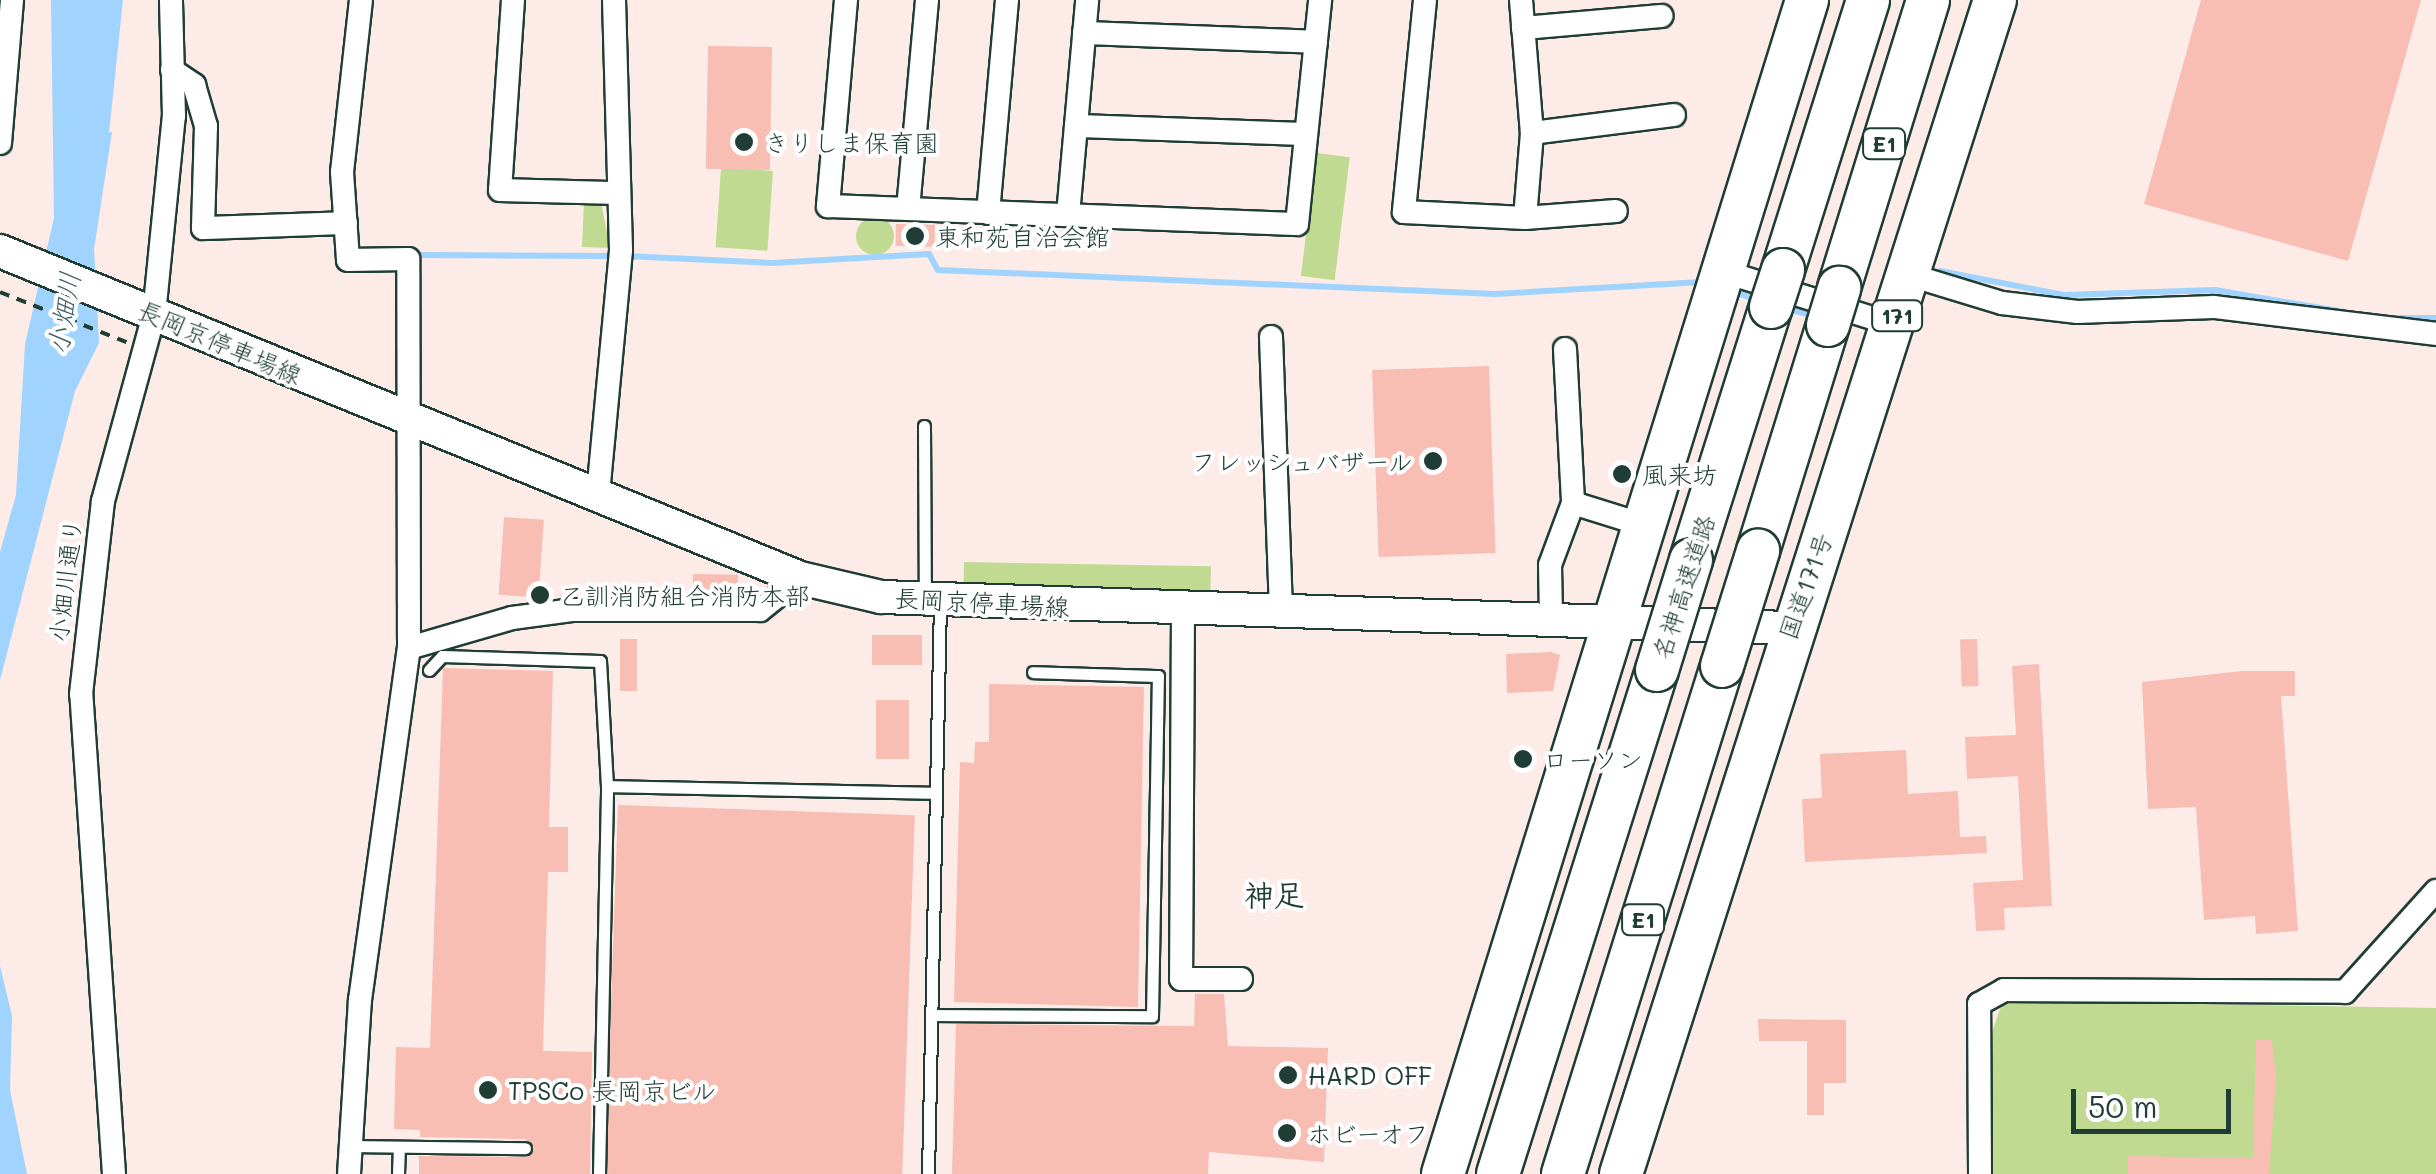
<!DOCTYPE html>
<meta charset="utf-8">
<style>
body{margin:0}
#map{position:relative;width:2436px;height:1174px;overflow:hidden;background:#fdebe8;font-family:Mali,"Klee One",sans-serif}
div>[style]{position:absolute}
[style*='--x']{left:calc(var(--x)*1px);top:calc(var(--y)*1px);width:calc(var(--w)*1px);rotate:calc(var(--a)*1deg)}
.green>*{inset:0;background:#c1da91;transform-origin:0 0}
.round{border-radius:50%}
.water>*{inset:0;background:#a0d3fd}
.stream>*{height:6px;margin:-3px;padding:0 3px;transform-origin:3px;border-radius:3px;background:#a0d3fd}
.river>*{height:38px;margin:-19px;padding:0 19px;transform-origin:19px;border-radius:19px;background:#a0d3fd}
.building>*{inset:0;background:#f8bdb3;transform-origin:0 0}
.path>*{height:4px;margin-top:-2px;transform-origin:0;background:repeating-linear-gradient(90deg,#1f3d34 0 10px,transparent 0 18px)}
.roads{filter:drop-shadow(2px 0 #1f3d34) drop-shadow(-2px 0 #1f3d34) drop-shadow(0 2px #1f3d34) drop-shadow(0 -2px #1f3d34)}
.lane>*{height:11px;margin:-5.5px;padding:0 5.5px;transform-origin:5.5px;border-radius:5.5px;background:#fff}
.street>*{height:22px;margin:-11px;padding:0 11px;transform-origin:11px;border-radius:11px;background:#fff}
.secondary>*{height:32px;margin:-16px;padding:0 16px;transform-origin:16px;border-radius:16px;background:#fff}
.highway>*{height:42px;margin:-21px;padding:0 21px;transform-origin:21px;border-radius:21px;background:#fff}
.bridges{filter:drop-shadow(2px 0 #1f3d34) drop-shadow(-2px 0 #1f3d34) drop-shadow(0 2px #1f3d34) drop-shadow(0 -2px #1f3d34)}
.highway-bridge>*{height:42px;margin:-21px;padding:0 21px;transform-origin:21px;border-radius:21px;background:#fff}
.dots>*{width:28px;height:28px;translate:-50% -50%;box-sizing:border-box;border:5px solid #fff;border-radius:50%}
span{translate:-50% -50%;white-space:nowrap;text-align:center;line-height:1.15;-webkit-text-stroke:8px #fff;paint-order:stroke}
.shield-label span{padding:2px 8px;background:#fff;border:2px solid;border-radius:8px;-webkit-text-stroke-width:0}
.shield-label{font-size:22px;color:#1f3d34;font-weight:700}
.poi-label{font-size:25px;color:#1f3d34}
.left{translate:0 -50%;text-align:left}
.right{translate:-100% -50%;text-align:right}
.street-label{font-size:25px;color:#1f3d34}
.water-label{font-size:28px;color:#3f6266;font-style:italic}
.quarter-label{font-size:30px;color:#1f3d34;font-weight:700}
.scale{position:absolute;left:2071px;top:1089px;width:160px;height:45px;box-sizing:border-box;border:5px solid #1f3d34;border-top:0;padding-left:12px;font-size:30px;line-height:35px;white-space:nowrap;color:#1f3d34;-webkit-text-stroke:8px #fff;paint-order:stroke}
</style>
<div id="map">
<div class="green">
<div style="left:1316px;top:153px;width:34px;height:124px;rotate:7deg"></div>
<div style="left:773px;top:171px;width:80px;height:52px;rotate:94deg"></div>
<div style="clip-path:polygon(584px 201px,601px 202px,610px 248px,582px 247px)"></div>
<div class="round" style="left:856px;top:217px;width:38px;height:38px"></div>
<div style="left:964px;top:562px;width:247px;height:26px;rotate:1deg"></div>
<div style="clip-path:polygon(2003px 1001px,2436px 1008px,2436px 1174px,1989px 1174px,1991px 1035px)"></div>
</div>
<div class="water">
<div style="clip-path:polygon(51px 0,94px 0,85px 49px,102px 134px,112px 132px,94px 249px,99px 343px,75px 391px,0 680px,0 552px,16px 495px,25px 344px,54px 218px)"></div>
<div style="clip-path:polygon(0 966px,12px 1016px,10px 1090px,27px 1174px,0 1174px)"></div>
</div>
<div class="stream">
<div style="--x:415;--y:255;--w:199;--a:0.3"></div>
<div style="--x:626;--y:256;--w:146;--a:2.7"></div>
<div style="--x:772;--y:263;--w:157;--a:-3.3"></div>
<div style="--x:929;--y:254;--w:18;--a:61"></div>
<div style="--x:938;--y:270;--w:558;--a:2.47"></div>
<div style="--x:1495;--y:294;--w:207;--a:-3.3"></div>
<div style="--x:1940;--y:271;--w:126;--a:11"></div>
<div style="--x:2064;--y:295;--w:151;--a:-1.9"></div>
<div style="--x:2215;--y:290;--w:131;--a:9.7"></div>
<div style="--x:1733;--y:292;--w:27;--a:17"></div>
<div style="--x:1786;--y:308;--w:32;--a:16"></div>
<div style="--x:2390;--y:318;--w:46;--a:0"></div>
</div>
<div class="river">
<div style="--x:88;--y:151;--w:152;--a:-84"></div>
</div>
<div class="building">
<div style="clip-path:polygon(2201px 0,2421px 0,2348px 261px,2144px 204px)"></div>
<div style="left:772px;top:47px;width:123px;height:64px;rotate:91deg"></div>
<div style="left:896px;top:224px;width:39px;height:22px;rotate:1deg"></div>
<div style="left:1489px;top:366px;width:187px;height:117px;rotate:88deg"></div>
<div style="left:504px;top:517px;width:40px;height:78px;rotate:4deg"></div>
<div style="left:693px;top:574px;width:45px;height:21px;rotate:1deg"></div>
<div style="left:872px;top:635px;width:50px;height:30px"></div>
<div style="left:620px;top:639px;width:17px;height:52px"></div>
<div style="left:1977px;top:639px;width:47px;height:17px;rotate:88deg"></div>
<div style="clip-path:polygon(1551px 652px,1560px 655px,1553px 691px,1507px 693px,1506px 654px)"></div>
<div style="clip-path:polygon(2039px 664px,2052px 906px,2004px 908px,2005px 930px,1976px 931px,1973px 883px,2023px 880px,2018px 776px,1967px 779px,1965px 737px,2016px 735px,2012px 666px)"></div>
<div style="clip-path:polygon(443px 668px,553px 671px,549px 827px,568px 827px,568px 872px,548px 872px,543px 1051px,592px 1052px,590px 1174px,419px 1174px,419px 1156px,525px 1157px,534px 1147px,525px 1139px,420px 1137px,420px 1130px,394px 1129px,396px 1047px,430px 1048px)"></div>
<div style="clip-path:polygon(2242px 671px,2295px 671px,2295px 696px,2281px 696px,2298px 931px,2256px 934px,2255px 916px,2204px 920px,2196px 807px,2148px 809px,2142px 682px)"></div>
<div style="clip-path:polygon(989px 684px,1144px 687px,1138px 1007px,954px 1002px,960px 762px,974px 763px,975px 742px,989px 742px)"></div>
<div style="left:876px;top:700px;width:33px;height:59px"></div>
<div style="clip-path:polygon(1906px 750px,1908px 794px,1958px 791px,1960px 837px,1986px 836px,1987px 853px,1805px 862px,1802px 799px,1822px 798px,1820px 754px)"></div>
<div style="left:618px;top:805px;width:297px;height:369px;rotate:2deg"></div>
<div style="clip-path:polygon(1195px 994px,1224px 994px,1228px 1046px,1328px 1048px,1324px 1162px,1209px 1152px,1208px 1174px,952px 1174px,956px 1024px,1194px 1026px)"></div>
<div style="clip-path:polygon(1758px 1019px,1846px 1020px,1846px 1083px,1824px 1083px,1824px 1115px,1807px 1115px,1807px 1041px,1759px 1041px)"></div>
<div style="clip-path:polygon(2256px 1040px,2272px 1040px,2276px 1077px,2269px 1174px,2128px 1174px,2128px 1156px,2253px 1158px)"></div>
</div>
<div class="path">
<div style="--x:0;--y:292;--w:136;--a:21.6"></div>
</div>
<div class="roads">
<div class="lane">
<div style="--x:924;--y:426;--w:167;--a:89.7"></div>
<div style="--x:429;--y:670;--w:19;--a:-47"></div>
<div style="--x:442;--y:656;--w:158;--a:1.8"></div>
<div style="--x:600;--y:661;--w:125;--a:86.8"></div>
<div style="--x:931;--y:1015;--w:221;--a:0.3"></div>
<div style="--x:1152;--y:1016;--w:340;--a:-89"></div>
<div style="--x:1158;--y:676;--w:125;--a:-178.2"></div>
<div style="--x:349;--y:1146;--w:176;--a:0.7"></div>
<div style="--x:398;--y:1174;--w:27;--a:-88"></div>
<div style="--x:599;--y:1174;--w:388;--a:-88.8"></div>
<div style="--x:607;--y:786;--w:329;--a:1.2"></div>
<div style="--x:928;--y:1174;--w:571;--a:-88.8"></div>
</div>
<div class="street">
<div style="--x:513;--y:0;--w:190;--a:93.9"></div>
<div style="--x:500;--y:190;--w:118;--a:1.5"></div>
<div style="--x:846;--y:0;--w:207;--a:95"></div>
<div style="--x:828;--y:206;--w:469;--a:2.2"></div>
<div style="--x:1297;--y:224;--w:225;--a:-84.1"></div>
<div style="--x:1425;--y:0;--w:213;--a:95.7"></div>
<div style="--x:1404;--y:212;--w:121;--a:2.8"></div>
<div style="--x:1525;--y:218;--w:91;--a:-4.4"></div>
<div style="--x:1521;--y:0;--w:133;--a:85.3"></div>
<div style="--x:1532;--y:133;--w:85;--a:94.7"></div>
<div style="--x:1523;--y:28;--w:139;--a:-5"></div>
<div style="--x:1084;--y:33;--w:232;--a:2.2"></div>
<div style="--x:172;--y:70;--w:27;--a:34"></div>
<div style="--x:194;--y:85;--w:43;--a:73.7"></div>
<div style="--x:206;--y:126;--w:102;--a:91.7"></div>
<div style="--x:203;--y:228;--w:143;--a:-2"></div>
<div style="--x:1076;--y:126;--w:230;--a:2"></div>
<div style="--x:1532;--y:133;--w:143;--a:-7.2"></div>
<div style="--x:0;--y:143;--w:144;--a:-85.2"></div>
<div style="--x:908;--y:209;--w:210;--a:-84.8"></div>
<div style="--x:988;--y:213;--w:214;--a:-84.9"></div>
<div style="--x:1068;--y:215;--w:216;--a:-84.9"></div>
<div style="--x:1722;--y:271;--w:180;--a:17.4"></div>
<div style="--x:1910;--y:275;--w:96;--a:16.9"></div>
<div style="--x:2002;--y:303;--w:76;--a:6.8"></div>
<div style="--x:2077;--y:312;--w:137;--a:-2.1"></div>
<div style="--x:2214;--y:307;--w:224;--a:6.9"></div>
<div style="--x:1271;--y:337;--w:275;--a:87.9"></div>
<div style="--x:1565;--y:349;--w:154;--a:87"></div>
<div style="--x:1573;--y:503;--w:73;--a:17.4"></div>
<div style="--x:598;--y:494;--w:245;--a:-84.6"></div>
<div style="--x:621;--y:250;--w:250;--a:-91.6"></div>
<div style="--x:1183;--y:610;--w:369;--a:90.3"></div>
<div style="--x:1181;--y:979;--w:60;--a:0"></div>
<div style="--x:1551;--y:617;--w:52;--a:-91.1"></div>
<div style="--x:1550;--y:565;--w:66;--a:-69.6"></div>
<div style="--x:409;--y:648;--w:107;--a:-16.2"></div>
<div style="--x:512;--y:618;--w:62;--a:-7.5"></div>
<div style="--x:573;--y:610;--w:187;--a:0"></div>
<div style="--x:760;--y:610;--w:51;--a:-38.7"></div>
<div style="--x:114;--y:1174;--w:481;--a:-93.9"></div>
<div style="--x:81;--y:694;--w:194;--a:-83.5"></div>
<div style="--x:103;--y:501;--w:193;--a:-74.7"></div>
<div style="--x:154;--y:315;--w:200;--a:-84.3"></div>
<div style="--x:174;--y:116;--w:116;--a:-91.5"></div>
<div style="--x:349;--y:1174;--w:174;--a:-86.4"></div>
<div style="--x:360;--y:1000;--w:355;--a:-82.1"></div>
<div style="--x:409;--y:648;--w:389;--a:-90.1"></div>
<div style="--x:408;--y:259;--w:60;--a:179"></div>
<div style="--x:348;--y:260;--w:88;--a:-93.9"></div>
<div style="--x:342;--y:172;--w:173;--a:-83.7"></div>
<div style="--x:1980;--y:1174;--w:170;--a:-90.3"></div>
<div style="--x:1979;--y:1004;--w:29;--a:-29"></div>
<div style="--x:2004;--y:990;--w:341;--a:0.3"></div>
<div style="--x:2345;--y:992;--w:136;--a:-48"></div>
</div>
<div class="secondary">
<div style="--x:0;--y:251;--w:864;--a:22.23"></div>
<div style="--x:800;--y:578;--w:83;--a:13.2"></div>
<div style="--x:881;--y:597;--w:909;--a:1.96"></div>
</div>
<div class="highway">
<div style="--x:1783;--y:270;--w:283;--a:-72.5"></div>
<div style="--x:1839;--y:288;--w:301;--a:-72.8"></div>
<div style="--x:1758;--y:551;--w:237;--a:-72.8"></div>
<div style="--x:1691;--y:560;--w:265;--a:-72.5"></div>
<div style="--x:1443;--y:1174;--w:1229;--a:-72.77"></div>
<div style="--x:1498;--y:1174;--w:528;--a:-72.49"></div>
<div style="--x:1563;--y:1174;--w:532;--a:-72.62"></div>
<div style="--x:1621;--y:1174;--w:1232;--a:-72.33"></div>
</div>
</div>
<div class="bridges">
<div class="highway-bridge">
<div style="--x:1771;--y:307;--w:39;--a:-72"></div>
<div style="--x:1828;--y:325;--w:39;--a:-73"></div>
<div style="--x:1722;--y:666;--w:121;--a:-72.6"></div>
<div style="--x:1657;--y:670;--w:115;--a:-72.8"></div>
</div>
</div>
<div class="dots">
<div style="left:744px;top:142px;background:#1f3d34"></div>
<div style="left:915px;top:236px;background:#1f3d34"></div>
<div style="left:1433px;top:461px;background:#1f3d34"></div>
<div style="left:1622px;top:474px;background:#1f3d34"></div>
<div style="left:540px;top:595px;background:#1f3d34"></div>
<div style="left:1523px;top:759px;background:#1f3d34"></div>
<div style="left:1288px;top:1075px;background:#1f3d34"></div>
<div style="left:488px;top:1090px;background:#1f3d34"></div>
<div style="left:1287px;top:1133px;background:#1f3d34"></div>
</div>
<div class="shield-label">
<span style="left:1884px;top:144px">E1</span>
<span style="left:1897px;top:316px">171</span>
<span style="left:1643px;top:920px">E1</span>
</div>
<div class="poi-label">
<span class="left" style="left:764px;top:142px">きりしま保育園</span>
<span class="left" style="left:935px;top:236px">東和苑自治会館</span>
<span class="right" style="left:1413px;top:461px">フレッシュバザール</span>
<span class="left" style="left:1642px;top:474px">風来坊</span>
<span class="left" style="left:560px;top:595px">乙訓消防組合消防本部</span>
<span class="left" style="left:1543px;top:759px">ローソン</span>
<span class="left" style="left:1308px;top:1075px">HARD OFF</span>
<span class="left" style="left:508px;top:1090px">TPSCo 長岡京ビル</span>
<span class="left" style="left:1307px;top:1133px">ホビーオフ</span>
</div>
<div class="street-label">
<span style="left:220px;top:342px;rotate:23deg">長岡京停車場線</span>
<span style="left:65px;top:580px;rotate:-83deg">小畑川通り</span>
<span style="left:1805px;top:586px;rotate:-70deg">国道171号</span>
<span style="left:1683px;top:587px;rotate:-72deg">名神高速道路</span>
<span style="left:982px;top:602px;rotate:3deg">長岡京停車場線</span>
</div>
<div class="water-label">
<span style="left:63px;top:313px;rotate:-81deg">小畑川</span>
</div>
<div class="quarter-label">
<span style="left:1274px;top:894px">神足</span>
</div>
<div class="scale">50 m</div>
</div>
